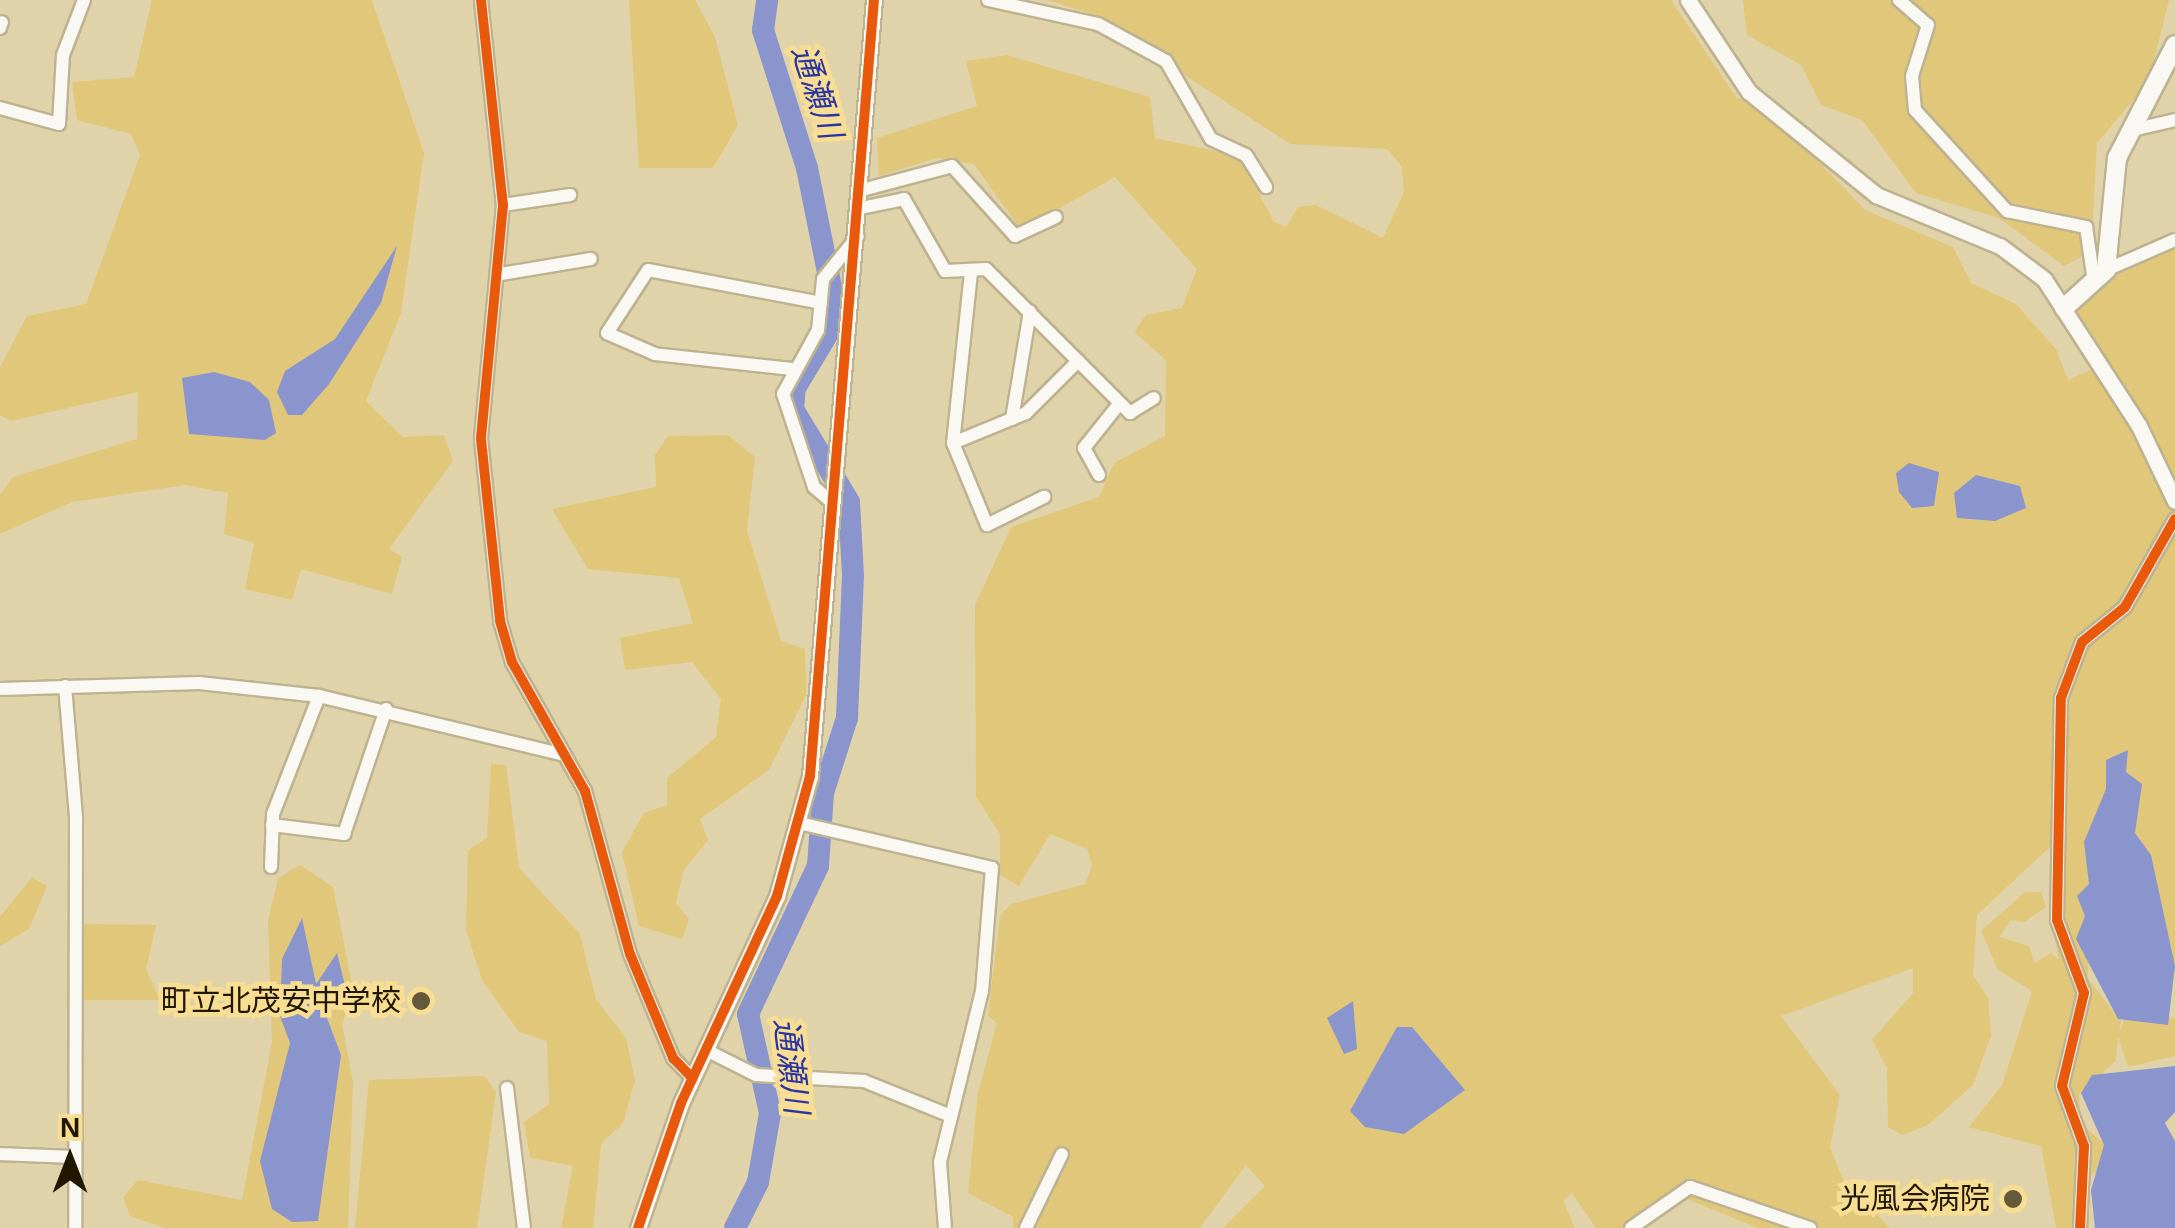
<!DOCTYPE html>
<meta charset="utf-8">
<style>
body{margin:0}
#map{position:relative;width:2175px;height:1228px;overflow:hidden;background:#e1d3a9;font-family:Helvetica,"Noto Sans JP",sans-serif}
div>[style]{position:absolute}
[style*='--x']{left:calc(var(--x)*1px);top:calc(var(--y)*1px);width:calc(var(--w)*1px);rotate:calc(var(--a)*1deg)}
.green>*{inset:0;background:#e0c77a}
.water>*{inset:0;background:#8a95cd}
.river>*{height:22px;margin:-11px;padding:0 11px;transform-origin:11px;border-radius:11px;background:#8a95cd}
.roads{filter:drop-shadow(2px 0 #bdb391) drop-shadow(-2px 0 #bdb391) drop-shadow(0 2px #bdb391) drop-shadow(0 -2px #bdb391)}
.minor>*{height:12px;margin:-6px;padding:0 6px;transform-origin:6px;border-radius:6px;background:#faf8f2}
.tertiary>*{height:15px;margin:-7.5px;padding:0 7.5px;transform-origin:7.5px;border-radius:7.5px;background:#faf8f2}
.secondary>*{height:18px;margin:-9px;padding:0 9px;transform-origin:9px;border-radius:9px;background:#faf8f2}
.cycleway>*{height:10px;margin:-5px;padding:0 5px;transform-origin:5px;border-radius:5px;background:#e8590c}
.dots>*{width:28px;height:28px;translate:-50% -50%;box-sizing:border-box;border:5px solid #f8de92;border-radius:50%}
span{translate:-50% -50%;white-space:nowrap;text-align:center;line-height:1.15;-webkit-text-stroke:9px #f8de92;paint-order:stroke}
.poi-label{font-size:30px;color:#211700}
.right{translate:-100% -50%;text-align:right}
.water-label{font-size:32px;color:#2b34a5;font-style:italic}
.north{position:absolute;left:20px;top:1108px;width:100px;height:100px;-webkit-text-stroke:8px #f8de92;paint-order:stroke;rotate:0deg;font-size:28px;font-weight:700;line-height:40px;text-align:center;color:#211700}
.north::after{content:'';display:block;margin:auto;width:35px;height:45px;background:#211700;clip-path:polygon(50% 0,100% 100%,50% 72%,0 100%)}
</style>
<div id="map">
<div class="green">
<div style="clip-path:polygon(152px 0,372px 0,424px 153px,401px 313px,366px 401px,403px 437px,444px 435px,453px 461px,389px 549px,402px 557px,392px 594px,301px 569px,292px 600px,245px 589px,254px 543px,224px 534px,228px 493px,185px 485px,72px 502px,0 534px,0 495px,13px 477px,137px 439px,138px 392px,11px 421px,0 415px,0 367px,27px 316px,86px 304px,140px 155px,131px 134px,77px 120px,72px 82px,134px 77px)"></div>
<div style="clip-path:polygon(629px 0,695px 0,715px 37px,738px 125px,713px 168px,639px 168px)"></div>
<div style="clip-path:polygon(1047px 0,1671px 0,1736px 97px,1777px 118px,1865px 210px,1953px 247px,1971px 283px,2016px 304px,2056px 349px,2068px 380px,2106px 363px,2073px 308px,2108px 278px,2175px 249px,2175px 971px,2091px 882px,2088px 978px,2121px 1022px,2119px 1034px,2125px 1017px,2175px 1018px,2175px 1056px,2128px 1067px,2118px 1037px,2116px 1061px,2079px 1094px,2081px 1124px,2105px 1144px,2104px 1166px,2089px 1177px,2089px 1228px,2056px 1228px,2041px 1146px,1969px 1127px,2002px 1085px,2032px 991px,1998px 970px,1981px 931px,2025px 892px,2041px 892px,2046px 907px,2024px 922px,2010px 920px,2000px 937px,2029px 946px,2035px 963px,2051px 953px,2059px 960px,2049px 910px,2053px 844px,1977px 915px,1973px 975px,1988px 998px,1991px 1036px,1973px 1085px,1928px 1125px,1902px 1135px,1888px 1127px,1887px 1068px,1872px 1040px,1913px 993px,1913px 968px,1781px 1016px,1840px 1095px,1830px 1147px,1843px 1180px,1890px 1228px,1758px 1228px,1687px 1199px,1642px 1228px,1596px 1228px,1572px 1193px,1563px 1201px,1575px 1228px,1223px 1228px,1265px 1186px,1246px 1165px,1200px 1228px,1013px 1228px,1013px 1217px,968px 1193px,978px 1093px,997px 1023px,988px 1016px,1000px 916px,1011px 904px,1085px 884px,1092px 865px,1087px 849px,1050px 834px,1019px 886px,1000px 875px,1000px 834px,976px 797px,975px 605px,1011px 527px,1099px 497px,1114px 463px,1165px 436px,1166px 360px,1134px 332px,1146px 315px,1182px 308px,1197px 269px,1115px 177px,1021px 230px,974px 164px,937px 158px,879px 176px,877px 138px,977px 106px,966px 61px,1007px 55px,1150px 97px,1155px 138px,1239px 156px,1274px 222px,1286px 227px,1298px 207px,1316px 205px,1383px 238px,1404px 192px,1402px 167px,1387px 149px,1290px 144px,1092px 14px)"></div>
<div style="clip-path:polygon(1743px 0,2169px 0,2149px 81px,2097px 143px,2091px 252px,2064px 266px,1999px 218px,1916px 193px,1862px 120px,1821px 105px,1801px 65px,1747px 35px)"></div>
<div style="clip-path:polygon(728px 435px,755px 457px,747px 531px,781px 641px,805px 649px,806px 695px,769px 770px,700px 819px,708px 840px,683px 871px,676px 903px,689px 919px,682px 939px,639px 926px,622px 852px,644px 813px,667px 805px,667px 778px,716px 737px,721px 699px,692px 662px,625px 670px,620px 638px,693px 623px,679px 578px,588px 569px,552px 509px,656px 487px,655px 455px,668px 436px)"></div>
<div style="clip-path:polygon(491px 764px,506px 765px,519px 868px,580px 934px,596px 999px,626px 1038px,635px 1080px,623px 1123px,601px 1144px,593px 1228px,561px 1228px,573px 1166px,530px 1158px,524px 1122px,549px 1104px,547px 1041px,519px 1032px,482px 980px,466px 930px,468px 850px,487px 838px)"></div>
<div style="clip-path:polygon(300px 865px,333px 887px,353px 990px,342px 1024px,353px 1082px,348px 1228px,164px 1228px,130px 1216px,123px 1197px,138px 1180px,242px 1200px,272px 1042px,268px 921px,278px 878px)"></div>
<div style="clip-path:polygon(32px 877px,47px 886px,29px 929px,0 946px,0 917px)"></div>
<div style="clip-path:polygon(82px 924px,156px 925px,146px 969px,160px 1000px,81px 1000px)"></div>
<div style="clip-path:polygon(484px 1076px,496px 1092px,477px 1228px,355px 1228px,369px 1080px)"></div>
</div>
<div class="water">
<div style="clip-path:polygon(397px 246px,381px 303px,329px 384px,302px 415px,288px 415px,277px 392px,285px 371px,335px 339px)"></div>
<div style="clip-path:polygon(214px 372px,250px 382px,269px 400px,276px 433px,265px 440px,189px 434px,182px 378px)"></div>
<div style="clip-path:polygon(1909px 463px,1939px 472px,1934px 506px,1912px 508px,1899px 492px,1896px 473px)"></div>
<div style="clip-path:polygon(1976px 475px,2020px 486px,2026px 508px,1995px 521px,1957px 518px,1954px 493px)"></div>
<div style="clip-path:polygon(2128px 750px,2126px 772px,2142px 784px,2135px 833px,2151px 855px,2175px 966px,2168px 1025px,2118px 1019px,2076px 939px,2085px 916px,2077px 896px,2089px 884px,2084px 842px,2106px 789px,2106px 760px)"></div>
<div style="clip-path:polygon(302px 918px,316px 984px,337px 953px,345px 985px,327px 1018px,341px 1055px,318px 1221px,292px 1222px,272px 1209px,260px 1161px,290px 1043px,280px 1016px,282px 959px)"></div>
<div style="clip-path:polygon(1353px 1001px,1357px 1049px,1344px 1054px,1327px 1018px)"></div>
<div style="clip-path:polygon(1397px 1027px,1412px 1027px,1465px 1090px,1404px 1134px,1365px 1127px,1350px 1111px)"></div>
<div style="clip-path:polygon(2175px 1066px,2175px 1112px,2165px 1123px,2175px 1141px,2175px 1228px,2095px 1228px,2091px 1190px,2104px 1145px,2081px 1093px,2092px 1075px)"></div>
</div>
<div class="river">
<div style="--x:735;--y:1228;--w:51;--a:-63.4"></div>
<div style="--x:758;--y:1182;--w:70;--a:-80.1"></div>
<div style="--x:770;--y:1113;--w:101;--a:-102.5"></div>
<div style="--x:748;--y:1014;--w:164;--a:-64.7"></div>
<div style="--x:818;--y:866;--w:73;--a:-86.1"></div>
<div style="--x:823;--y:793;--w:79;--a:-72.3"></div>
<div style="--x:847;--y:718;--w:142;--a:-87.6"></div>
<div style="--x:853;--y:576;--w:74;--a:-93.1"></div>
<div style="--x:849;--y:502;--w:109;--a:-121.1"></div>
<div style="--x:793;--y:409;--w:21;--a:-85"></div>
<div style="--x:795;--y:388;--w:70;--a:-59"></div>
<div style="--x:831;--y:328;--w:31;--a:-86"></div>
<div style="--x:833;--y:297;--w:132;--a:-101.4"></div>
<div style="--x:807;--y:168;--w:145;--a:-107.7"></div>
<div style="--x:763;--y:30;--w:30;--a:-82"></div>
</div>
<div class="roads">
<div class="minor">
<div style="--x:481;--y:0;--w:206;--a:83.9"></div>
<div style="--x:503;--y:205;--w:235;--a:95.4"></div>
<div style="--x:481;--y:439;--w:183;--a:84"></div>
<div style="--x:500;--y:621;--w:43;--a:73.7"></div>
<div style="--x:512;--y:662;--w:148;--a:60.5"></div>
<div style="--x:585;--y:791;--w:169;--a:74.6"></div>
<div style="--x:630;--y:954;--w:113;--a:67.5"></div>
<div style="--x:673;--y:1058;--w:28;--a:46"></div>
<div style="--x:988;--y:0;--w:113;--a:12.3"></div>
<div style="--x:1098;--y:24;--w:77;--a:28.6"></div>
<div style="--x:1166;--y:61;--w:90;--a:60"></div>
<div style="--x:1211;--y:139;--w:38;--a:25"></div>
<div style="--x:1246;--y:155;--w:38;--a:58"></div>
<div style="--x:1899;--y:0;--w:38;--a:41"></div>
<div style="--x:1928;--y:25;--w:53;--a:107.4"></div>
<div style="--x:1912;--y:76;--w:34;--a:85"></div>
<div style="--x:1915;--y:110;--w:137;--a:47.7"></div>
<div style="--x:2007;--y:211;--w:81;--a:11.4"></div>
<div style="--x:2086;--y:227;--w:56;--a:81.7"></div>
<div style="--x:0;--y:28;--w:6;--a:-72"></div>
<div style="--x:0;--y:108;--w:61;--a:15.2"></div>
<div style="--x:59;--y:124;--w:69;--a:-86.7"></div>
<div style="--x:63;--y:55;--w:59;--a:-69.1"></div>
<div style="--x:2128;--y:131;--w:48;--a:-13.2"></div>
<div style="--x:862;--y:190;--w:93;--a:-14.9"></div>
<div style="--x:952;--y:166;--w:94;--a:48"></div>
<div style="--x:1015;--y:236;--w:45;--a:-24.9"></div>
<div style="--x:503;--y:205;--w:68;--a:-8.5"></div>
<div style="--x:861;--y:208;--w:44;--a:-11.8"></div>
<div style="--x:904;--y:199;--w:83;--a:60.3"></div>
<div style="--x:945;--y:271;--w:41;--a:-2.8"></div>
<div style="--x:986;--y:269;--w:204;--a:45"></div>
<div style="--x:1130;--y:413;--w:28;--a:-32"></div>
<div style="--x:2106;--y:270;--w:75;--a:-23.5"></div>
<div style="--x:971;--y:272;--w:172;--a:96"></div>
<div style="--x:953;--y:443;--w:89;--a:67.5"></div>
<div style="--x:987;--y:525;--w:64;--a:-26.2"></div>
<div style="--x:501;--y:274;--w:91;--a:-9.5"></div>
<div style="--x:792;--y:369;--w:138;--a:-173.8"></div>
<div style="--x:655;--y:354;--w:52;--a:-156.4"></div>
<div style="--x:607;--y:333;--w:75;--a:-56.9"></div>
<div style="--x:648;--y:270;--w:176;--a:10.8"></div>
<div style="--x:1012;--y:419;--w:109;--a:-80.5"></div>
<div style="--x:953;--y:443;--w:79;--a:-22.3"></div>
<div style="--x:1026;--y:413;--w:74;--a:-45"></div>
<div style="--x:1099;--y:475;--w:31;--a:-119"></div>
<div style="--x:1084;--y:448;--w:56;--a:-51.5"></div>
<div style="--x:829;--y:500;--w:20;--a:-139"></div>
<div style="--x:814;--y:487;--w:98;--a:-108.4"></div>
<div style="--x:783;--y:394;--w:73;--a:-61.3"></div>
<div style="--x:818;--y:330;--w:51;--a:-84.4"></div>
<div style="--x:823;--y:279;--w:55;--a:-50.9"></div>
<div style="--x:65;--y:686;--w:132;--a:85.2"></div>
<div style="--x:76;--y:818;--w:410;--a:90.1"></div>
<div style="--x:0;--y:689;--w:199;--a:-1.7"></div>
<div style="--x:199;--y:683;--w:121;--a:6.2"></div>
<div style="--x:319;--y:696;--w:252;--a:13.5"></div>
<div style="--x:799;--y:823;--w:198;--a:13.1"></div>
<div style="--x:992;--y:868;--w:123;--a:94.6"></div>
<div style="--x:982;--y:991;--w:176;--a:103.8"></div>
<div style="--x:940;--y:1162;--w:66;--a:85.7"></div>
<div style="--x:272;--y:825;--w:73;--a:7.1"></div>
<div style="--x:344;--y:834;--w:132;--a:-71.4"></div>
<div style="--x:271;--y:867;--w:53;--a:-87.8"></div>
<div style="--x:273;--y:814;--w:127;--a:-68.7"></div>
<div style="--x:706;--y:1050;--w:56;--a:26.6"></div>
<div style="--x:756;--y:1075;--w:108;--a:3.2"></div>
<div style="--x:864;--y:1081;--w:94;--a:21.9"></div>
<div style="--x:507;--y:1088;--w:141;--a:83.1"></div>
<div style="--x:0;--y:1154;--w:74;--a:2.3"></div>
<div style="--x:1026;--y:1228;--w:82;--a:-64.1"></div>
<div style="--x:1631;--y:1228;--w:72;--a:-34.8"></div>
<div style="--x:1690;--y:1187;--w:127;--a:18.9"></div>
<div style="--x:2080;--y:1228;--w:82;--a:-87.2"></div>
<div style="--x:2084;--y:1146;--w:64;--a:-110.1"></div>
<div style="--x:2062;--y:1086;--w:96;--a:-76.7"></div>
<div style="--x:2084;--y:993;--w:78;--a:-110.3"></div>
<div style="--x:2057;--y:920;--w:222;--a:-89"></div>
<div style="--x:2061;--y:698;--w:60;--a:-69.4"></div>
<div style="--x:2082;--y:642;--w:55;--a:-39.1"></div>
<div style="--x:2125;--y:607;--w:101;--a:-60.4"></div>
</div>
<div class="tertiary">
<div style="--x:1688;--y:0;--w:110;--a:56.5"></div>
<div style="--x:1749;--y:92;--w:164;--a:39"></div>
<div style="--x:1876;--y:195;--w:134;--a:22.4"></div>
<div style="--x:2000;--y:246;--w:55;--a:36.9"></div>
<div style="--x:2044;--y:279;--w:175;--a:57.1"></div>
<div style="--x:2139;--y:426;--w:83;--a:64.4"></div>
<div style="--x:638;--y:1228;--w:132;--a:-71"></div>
<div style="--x:681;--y:1103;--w:228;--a:-65.1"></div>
<div style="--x:777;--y:896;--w:124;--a:-74.6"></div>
<div style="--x:810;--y:776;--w:779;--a:-85.29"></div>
</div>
<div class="secondary">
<div style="--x:2064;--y:308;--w:57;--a:-42.1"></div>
<div style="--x:2106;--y:270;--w:113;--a:-84.4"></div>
<div style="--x:2117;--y:158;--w:127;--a:-62.8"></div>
</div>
</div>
<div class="cycleway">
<div style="--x:481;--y:0;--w:206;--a:83.9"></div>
<div style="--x:503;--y:205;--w:235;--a:95.4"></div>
<div style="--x:481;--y:439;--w:183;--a:84"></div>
<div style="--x:500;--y:621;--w:43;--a:73.7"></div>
<div style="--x:512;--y:662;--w:148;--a:60.5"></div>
<div style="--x:585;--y:791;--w:169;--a:74.6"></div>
<div style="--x:630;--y:954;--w:113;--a:67.5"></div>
<div style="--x:673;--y:1058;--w:28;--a:46"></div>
<div style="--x:638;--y:1228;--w:132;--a:-71"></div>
<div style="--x:681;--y:1103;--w:228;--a:-65.1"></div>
<div style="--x:777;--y:896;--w:124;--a:-74.6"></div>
<div style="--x:810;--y:776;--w:779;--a:-85.29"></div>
<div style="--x:2080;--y:1228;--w:82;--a:-87.2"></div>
<div style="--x:2084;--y:1146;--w:64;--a:-110.1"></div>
<div style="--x:2062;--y:1086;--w:96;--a:-76.7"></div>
<div style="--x:2084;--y:993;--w:78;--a:-110.3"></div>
<div style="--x:2057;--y:920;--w:222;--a:-89"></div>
<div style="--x:2061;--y:698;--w:60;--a:-69.4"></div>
<div style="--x:2082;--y:642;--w:55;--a:-39.1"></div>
<div style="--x:2125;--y:607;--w:101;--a:-60.4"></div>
</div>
<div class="dots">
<div style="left:421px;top:1001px;background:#64593b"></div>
<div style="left:2013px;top:1199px;background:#64593b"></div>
</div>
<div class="poi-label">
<span class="right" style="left:401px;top:1001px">町立北茂安中学校</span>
<span class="right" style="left:1990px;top:1199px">光風会病院</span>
</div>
<div class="water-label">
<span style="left:817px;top:92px;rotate:72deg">通瀬川</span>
<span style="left:791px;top:1066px;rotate:83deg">通瀬川</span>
</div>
<div class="north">N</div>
</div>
